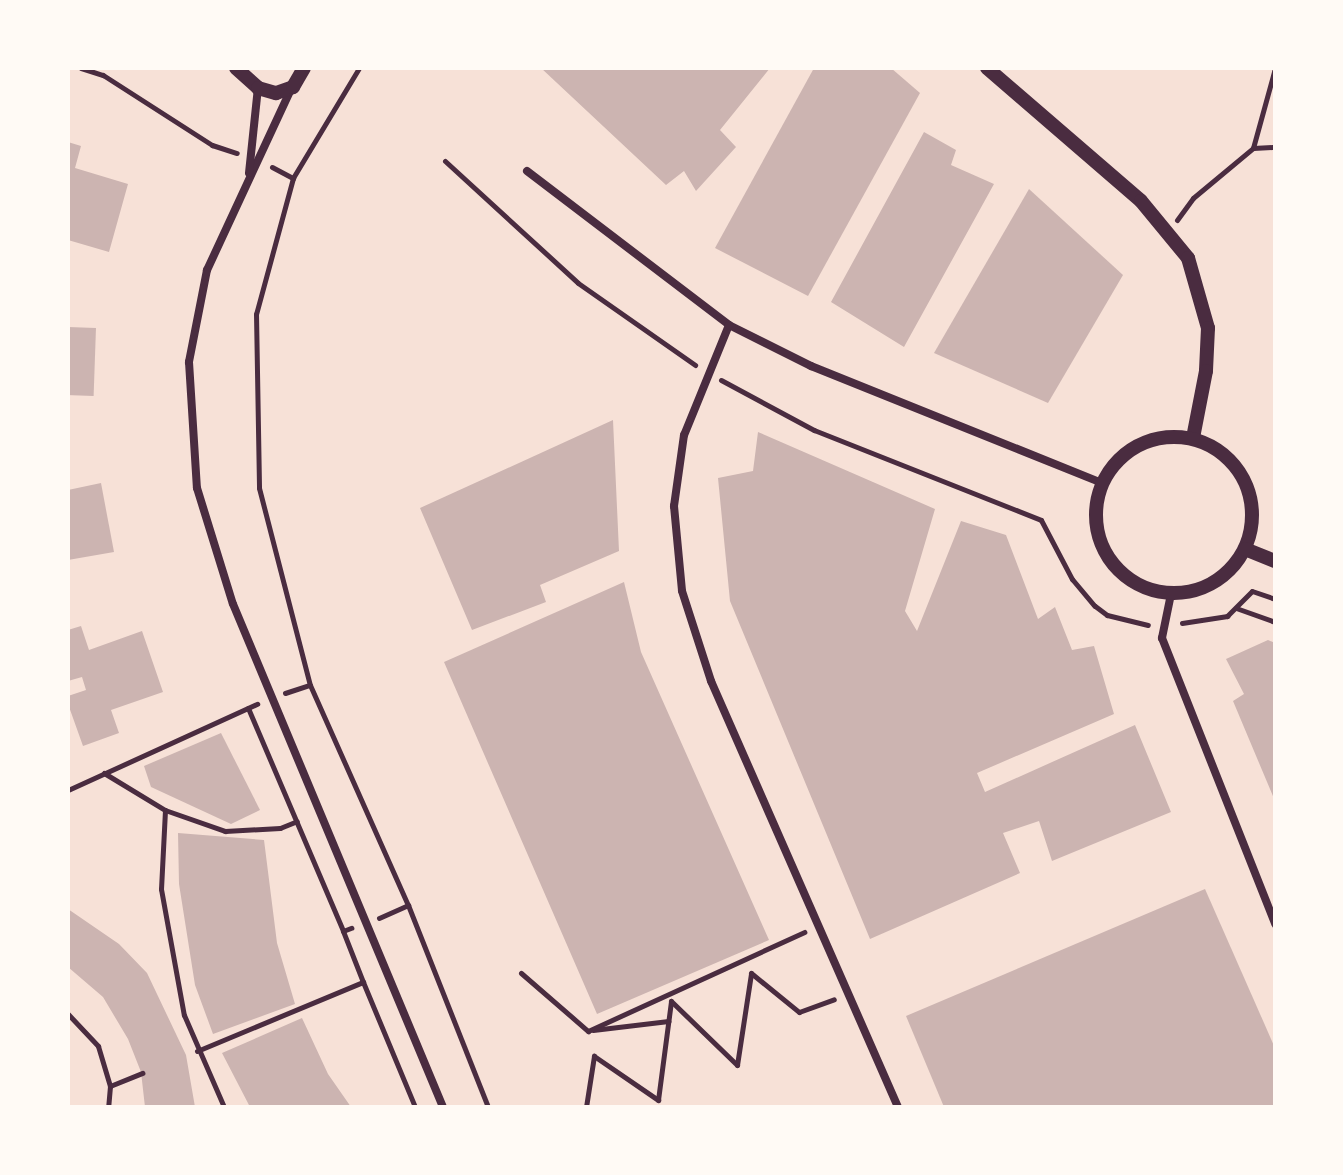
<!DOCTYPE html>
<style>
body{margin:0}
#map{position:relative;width:1343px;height:1175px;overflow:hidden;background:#f7e1d7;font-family:"Source Serif 4",serif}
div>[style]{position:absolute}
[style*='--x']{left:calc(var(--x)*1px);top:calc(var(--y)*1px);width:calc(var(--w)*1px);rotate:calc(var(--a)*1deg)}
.building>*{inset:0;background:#ccb4b1;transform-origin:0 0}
.path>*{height:5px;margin:-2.5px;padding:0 2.5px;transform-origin:2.5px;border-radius:2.5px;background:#4a2c40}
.minor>*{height:8px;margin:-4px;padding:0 4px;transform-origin:4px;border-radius:4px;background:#4a2c40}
.tertiary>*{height:14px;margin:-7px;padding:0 7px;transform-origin:7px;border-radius:7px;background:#4a2c40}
.tertiary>.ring{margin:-7px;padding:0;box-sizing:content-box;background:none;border:14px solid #4a2c40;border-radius:50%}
span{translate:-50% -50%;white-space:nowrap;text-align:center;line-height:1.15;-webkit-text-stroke:8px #fffaf5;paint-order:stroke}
.frame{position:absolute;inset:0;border:70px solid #fffaf5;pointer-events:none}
</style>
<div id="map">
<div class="building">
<div style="clip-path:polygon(541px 68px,770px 68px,720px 130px,736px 147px,696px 191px,684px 171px,666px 185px)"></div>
<div style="clip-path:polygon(814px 68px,891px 68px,920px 93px,808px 296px,715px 248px)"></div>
<div style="clip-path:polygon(924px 132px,956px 150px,951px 165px,994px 184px,904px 347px,831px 302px)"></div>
<div style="clip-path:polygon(68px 142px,81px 146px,75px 168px,128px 184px,109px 252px,68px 240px)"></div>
<div style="clip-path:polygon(1029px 189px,1123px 275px,1048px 403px,934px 353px)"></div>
<div style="left:68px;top:327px;width:28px;height:68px;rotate:2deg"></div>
<div style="clip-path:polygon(613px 420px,619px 551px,540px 585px,546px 602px,472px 630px,420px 508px)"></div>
<div style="clip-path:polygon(758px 432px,935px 509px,905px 611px,917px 631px,961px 521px,1006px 535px,1038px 619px,1055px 607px,1072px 650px,1094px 646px,1114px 714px,977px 773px,985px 792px,1135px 725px,1171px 812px,1052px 861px,1039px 821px,1003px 833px,1020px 873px,870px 939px,730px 601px,718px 478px,753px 471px)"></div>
<div style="clip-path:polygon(101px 483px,114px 552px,68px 560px,68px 490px)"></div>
<div style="clip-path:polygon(624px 582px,641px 652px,769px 940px,597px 1014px,444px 662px)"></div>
<div style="clip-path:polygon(81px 626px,89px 650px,142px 631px,163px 692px,111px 710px,119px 733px,83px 746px,68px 704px,68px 696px,86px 690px,82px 677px,68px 681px,68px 630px)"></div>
<div style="clip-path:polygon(1268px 640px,1275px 643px,1275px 801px,1233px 701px,1244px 694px,1226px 659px)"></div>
<div style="clip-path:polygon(221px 733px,260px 810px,231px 824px,151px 787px,144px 766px)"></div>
<div style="clip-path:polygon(178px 833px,264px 840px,277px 943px,295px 1004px,213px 1034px,195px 985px,179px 884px)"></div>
<div style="clip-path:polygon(1205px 889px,1275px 1048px,1275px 1107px,944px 1107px,906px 1016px)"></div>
<div style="clip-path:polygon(68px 909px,119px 944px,147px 973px,186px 1055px,195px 1107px,145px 1107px,141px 1072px,128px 1039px,103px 997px,68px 967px)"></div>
<div style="clip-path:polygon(302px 1018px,328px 1074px,351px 1107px,250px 1107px,222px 1053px)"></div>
</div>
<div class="path">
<div style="--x:81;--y:68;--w:23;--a:18"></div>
<div style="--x:103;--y:75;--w:130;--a:32.7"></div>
<div style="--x:212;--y:145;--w:26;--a:18"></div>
<div style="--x:359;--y:68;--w:128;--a:121"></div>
<div style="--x:293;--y:178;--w:141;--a:105.2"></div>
<div style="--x:256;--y:314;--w:174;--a:89"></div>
<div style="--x:259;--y:488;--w:203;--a:75.5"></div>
<div style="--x:310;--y:685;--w:241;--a:66"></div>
<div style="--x:408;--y:905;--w:217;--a:68.4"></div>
<div style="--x:1253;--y:148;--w:83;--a:-74.6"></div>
<div style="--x:445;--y:161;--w:180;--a:42.5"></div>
<div style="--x:578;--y:283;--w:143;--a:35"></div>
<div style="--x:272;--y:167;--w:24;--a:28"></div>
<div style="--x:1177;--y:220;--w:27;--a:-54"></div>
<div style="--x:1193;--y:198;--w:78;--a:-39.8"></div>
<div style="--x:1253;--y:148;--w:22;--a:-3"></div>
<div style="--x:721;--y:380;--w:106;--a:28.3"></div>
<div style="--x:814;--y:430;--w:244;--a:21.6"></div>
<div style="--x:1041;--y:520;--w:67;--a:62.3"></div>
<div style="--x:1072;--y:579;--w:35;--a:50"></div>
<div style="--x:1095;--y:606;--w:15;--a:37"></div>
<div style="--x:1107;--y:615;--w:42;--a:13.7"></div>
<div style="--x:1236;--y:608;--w:41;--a:19.7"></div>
<div style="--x:1182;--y:623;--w:46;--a:-8.8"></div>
<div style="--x:1227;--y:616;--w:35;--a:-45"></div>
<div style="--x:1252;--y:591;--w:24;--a:19"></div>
<div style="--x:285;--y:693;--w:26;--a:-18"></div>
<div style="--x:248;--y:708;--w:242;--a:66.9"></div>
<div style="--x:104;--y:773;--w:71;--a:31.2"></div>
<div style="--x:165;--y:810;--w:79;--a:92.9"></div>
<div style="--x:161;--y:889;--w:128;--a:79.7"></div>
<div style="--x:184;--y:1015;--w:100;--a:66.5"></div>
<div style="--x:68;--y:790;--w:208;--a:-24.5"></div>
<div style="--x:165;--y:810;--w:64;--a:19.3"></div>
<div style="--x:225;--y:831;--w:55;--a:-3.1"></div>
<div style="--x:280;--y:828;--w:18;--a:-22"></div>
<div style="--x:379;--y:918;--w:32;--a:-24"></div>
<div style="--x:521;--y:973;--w:89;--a:40.9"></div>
<div style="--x:588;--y:1031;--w:238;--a:-24.6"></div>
<div style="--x:363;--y:982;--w:135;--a:67.4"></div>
<div style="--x:68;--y:1014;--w:44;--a:46.8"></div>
<div style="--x:98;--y:1046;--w:42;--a:73.3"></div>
<div style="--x:110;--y:1086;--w:21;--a:95"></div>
<div style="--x:593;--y:1030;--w:76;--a:-6.8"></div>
<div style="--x:197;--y:1051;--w:180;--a:-22.6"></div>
<div style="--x:363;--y:982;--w:55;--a:-111.4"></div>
<div style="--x:343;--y:931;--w:9;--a:-21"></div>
<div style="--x:110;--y:1086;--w:35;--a:-22"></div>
<div style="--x:586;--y:1107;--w:52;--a:-81.1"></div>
<div style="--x:594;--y:1056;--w:78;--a:34.5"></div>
<div style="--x:658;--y:1100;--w:100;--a:-82.5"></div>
<div style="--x:671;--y:1001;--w:92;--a:44.1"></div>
<div style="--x:737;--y:1065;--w:93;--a:-81.3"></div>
<div style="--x:751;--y:973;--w:62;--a:39.1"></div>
<div style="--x:799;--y:1012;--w:37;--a:-20"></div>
</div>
<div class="minor">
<div style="--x:292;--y:87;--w:202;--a:114.9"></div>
<div style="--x:207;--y:270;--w:94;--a:101.1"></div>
<div style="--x:189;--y:362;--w:126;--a:86.4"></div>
<div style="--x:197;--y:488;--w:121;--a:72.8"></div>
<div style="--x:233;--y:604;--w:545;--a:67.34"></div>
<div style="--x:527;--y:171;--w:254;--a:37.3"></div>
<div style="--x:729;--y:325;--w:92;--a:26.6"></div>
<div style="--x:811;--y:366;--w:314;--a:21.9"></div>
<div style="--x:249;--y:173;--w:85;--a:-84"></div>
<div style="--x:729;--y:325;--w:119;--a:112.2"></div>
<div style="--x:684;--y:435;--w:72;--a:98"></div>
<div style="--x:674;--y:506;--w:85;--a:84.6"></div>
<div style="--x:682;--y:591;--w:95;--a:72.1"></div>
<div style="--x:711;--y:681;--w:465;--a:66.3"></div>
<div style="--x:1171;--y:594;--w:45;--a:101.6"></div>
<div style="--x:1162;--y:638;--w:308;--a:68.4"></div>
</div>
<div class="tertiary">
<div style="--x:236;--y:68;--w:30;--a:42"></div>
<div style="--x:258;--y:88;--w:19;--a:16"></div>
<div style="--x:276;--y:93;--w:18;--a:-19"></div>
<div style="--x:293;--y:87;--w:22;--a:-60"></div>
<div style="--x:987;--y:68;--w:203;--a:40.8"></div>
<div style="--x:1141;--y:201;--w:74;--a:50.5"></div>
<div style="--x:1188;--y:258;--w:73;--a:74.1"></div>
<div style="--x:1208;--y:328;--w:43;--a:92.7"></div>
<div style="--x:1206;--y:371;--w:68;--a:101"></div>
<div class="ring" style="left:1096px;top:437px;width:142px;height:142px"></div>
<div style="--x:1245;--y:549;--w:32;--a:22"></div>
</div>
<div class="frame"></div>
</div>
